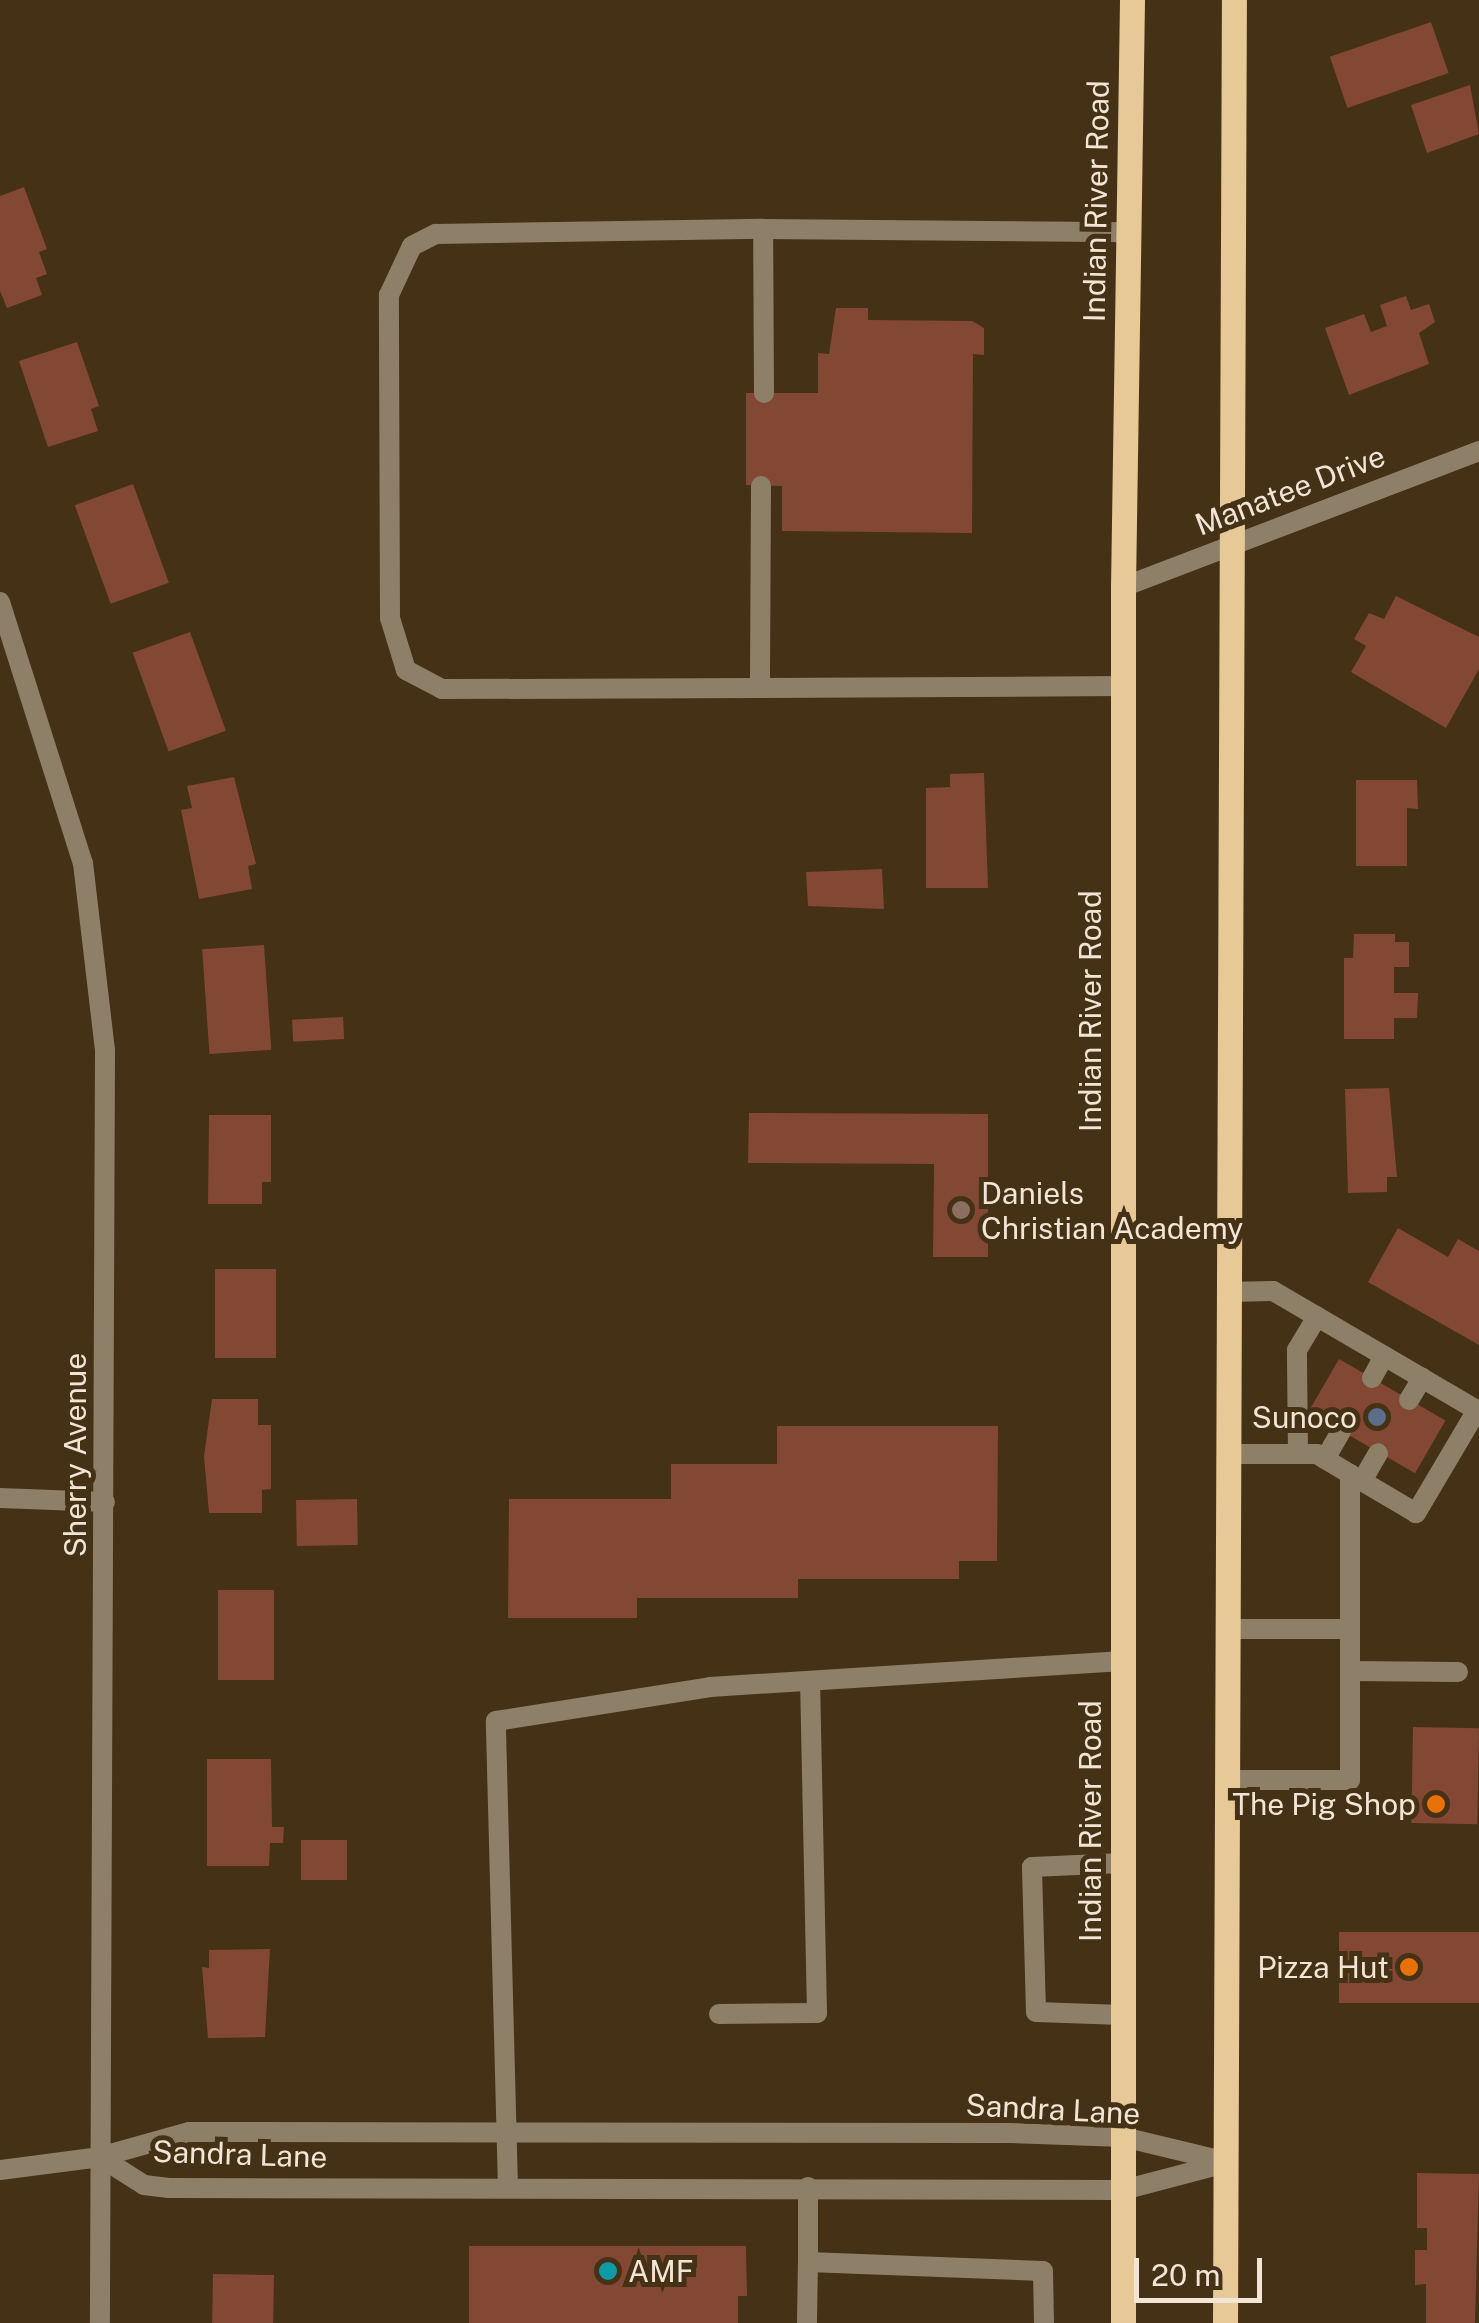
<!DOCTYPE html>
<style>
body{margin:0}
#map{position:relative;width:1479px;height:2323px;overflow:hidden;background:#443116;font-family:"Public Sans",sans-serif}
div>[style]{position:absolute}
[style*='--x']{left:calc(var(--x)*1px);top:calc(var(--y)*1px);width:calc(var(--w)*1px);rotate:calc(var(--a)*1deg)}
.building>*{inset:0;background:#824833;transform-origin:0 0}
.service>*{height:20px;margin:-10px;padding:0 10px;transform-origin:10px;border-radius:10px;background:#8e7f68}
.minor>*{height:20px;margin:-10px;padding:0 10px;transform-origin:10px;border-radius:10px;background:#8e7f68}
.primary>*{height:25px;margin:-12.5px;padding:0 12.5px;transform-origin:12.5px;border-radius:12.5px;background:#e7c998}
.dots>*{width:28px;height:28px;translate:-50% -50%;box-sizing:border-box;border:5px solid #443116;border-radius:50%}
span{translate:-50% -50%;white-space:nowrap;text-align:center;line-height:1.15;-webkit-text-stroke:10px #443116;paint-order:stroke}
.street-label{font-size:30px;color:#f2e5d6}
.poi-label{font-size:30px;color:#f2e5d6}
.left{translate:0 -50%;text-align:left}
.right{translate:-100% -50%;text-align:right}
.scale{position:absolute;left:1134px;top:2258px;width:128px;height:45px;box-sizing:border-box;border:5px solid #f2e5d6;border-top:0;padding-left:12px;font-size:30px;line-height:35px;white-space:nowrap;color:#f2e5d6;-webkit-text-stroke:8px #443116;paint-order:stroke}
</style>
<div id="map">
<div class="building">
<div style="left:1431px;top:22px;width:54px;height:107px;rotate:71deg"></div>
<div style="clip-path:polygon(1470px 85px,1479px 134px,1427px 153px,1411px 105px)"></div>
<div style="clip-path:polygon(24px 187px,47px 249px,39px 252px,47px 274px,36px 278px,42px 295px,7px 308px,0 291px,0 196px)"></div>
<div style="clip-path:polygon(1406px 296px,1411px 310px,1429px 304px,1435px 322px,1419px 333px,1429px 364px,1349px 395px,1325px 328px,1364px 314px,1371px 332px,1387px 326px,1380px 305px)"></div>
<div style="clip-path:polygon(836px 308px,868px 308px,868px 320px,972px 321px,984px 328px,984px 355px,973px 354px,972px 533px,782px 531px,782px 486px,746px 485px,746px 393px,818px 393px,818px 353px,829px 354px)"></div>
<div style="clip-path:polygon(77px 342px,99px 406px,91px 409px,98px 431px,48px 447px,19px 361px)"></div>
<div style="left:133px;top:484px;width:105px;height:62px;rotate:70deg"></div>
<div style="clip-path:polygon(1396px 596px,1479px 637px,1479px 669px,1446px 728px,1351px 672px,1366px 646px,1354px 639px,1369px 613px,1384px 619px)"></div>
<div style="left:190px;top:632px;width:105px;height:61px;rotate:70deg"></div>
<div style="clip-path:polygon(984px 773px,988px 888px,926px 888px,926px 788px,950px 787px,950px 774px)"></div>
<div style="clip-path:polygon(234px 777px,256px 864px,248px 866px,252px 889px,199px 899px,181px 810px,192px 808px,187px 786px)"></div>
<div style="clip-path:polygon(1356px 780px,1417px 780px,1418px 809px,1407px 808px,1407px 866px,1356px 866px)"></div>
<div style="clip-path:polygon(882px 869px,884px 909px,808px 906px,806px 872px)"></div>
<div style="clip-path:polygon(1354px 934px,1395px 934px,1395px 942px,1409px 942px,1409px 967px,1394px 967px,1394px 993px,1418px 993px,1417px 1018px,1394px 1018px,1394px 1039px,1344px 1039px,1344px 958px,1353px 958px)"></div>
<div style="left:264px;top:945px;width:105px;height:62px;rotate:86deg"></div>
<div style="left:343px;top:1017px;width:22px;height:51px;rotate:87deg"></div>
<div style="clip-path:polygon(1389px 1088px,1397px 1177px,1387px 1177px,1387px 1192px,1348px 1193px,1345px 1089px)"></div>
<div style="clip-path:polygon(749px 1113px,988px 1114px,988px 1257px,933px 1257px,934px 1164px,748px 1163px)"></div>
<div style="clip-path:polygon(209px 1115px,271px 1115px,271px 1182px,262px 1182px,262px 1204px,208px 1204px)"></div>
<div style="clip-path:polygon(1398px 1228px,1448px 1257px,1458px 1239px,1479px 1251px,1479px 1345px,1368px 1282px)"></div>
<div style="left:215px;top:1269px;width:61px;height:89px"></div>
<div style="left:1339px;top:1359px;width:123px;height:61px;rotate:30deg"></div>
<div style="clip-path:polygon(212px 1399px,258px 1399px,258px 1425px,271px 1425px,271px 1489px,262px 1490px,262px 1513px,209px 1513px,204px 1456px)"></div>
<div style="clip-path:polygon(777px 1426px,998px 1426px,997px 1561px,959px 1561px,959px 1579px,798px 1579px,798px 1598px,637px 1598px,637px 1618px,508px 1618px,509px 1499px,671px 1499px,671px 1464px,777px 1464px)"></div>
<div style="left:357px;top:1499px;width:46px;height:61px;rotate:89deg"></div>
<div style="left:218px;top:1590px;width:56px;height:90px"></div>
<div style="left:1413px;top:1727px;width:66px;height:96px;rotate:1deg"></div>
<div style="clip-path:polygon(207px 1759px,271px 1759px,272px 1827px,284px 1827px,283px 1843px,270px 1843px,269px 1866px,207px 1866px)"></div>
<div style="left:301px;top:1840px;width:46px;height:40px"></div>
<div style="left:1339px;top:1932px;width:140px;height:71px"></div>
<div style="clip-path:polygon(270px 1949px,265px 2037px,208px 2038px,202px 1967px,209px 1968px,209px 1950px)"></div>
<div style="clip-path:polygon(1417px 2173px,1479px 2174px,1475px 2323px,1426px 2323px,1426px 2284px,1415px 2285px,1415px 2250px,1427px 2250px,1427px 2228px,1417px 2228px)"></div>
<div style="clip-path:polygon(469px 2246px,746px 2246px,747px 2296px,738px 2296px,738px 2323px,469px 2323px)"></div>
<div style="left:213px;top:2274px;width:61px;height:49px;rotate:1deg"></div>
</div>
<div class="service">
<div style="--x:764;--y:393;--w:164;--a:-90.3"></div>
<div style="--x:763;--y:229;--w:365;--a:0.5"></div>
<div style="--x:761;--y:486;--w:202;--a:90.3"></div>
<div style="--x:760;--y:688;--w:362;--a:-0.3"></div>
<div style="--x:760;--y:688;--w:318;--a:179.8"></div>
<div style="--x:442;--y:689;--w:41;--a:-152.2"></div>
<div style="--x:406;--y:670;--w:54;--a:-107.1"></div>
<div style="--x:390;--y:618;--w:323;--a:-90.2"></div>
<div style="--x:389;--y:295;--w:54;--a:-64.9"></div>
<div style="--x:412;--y:246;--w:27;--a:-27"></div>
<div style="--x:436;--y:234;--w:327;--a:-0.9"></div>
<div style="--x:1229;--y:1292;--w:44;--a:-1.3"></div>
<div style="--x:1273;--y:1291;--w:236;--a:30.3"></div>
<div style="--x:1477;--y:1410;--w:120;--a:120.6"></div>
<div style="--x:1416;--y:1513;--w:77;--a:-149.4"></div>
<div style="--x:1372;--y:1378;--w:25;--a:-61"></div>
<div style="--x:1409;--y:1400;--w:26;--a:-59"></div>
<div style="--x:1298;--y:1454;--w:104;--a:-90.6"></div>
<div style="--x:1297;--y:1350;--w:39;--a:-59"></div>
<div style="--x:1325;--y:1459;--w:32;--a:-60"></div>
<div style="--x:1362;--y:1481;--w:32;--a:-60"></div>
<div style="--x:1228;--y:1629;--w:122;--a:0"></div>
<div style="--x:1350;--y:1671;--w:108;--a:0.5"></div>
<div style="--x:1228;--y:1780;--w:122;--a:0"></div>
<div style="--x:1350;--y:1780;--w:306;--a:-90"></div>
<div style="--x:1350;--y:1474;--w:39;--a:-149"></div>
<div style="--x:1317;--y:1454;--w:88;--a:180"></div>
<div style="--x:719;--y:2014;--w:98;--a:-0.6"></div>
<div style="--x:817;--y:2013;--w:332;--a:-91.2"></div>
<div style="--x:1122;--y:2015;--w:86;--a:-178"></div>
<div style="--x:1036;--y:2012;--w:145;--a:-91.6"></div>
<div style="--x:1032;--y:1867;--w:91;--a:-2.5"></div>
<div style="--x:808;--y:2187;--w:75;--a:90"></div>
<div style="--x:808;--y:2262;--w:235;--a:2.2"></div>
<div style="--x:1043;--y:2271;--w:52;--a:88.9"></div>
<div style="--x:508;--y:2188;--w:467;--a:-91.5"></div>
<div style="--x:496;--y:1721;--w:217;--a:-9"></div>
<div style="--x:710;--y:1687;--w:414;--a:-3.6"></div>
<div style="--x:807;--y:2323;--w:61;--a:-89.1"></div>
</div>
<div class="minor">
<div style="--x:1123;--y:587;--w:381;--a:-20.9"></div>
<div style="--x:0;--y:602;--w:274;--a:72.4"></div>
<div style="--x:83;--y:863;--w:188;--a:83.3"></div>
<div style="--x:105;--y:1050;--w:1273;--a:90.23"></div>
<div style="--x:0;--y:1498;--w:105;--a:2.2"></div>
<div style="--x:100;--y:2157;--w:52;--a:32.5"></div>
<div style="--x:144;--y:2185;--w:25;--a:7"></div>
<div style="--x:169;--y:2188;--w:954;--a:0.12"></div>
<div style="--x:1123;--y:2190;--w:102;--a:-14.7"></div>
<div style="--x:0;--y:2170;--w:101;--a:-7.4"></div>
<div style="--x:100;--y:2157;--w:92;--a:-15.7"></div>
<div style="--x:189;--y:2132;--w:820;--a:0.07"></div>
<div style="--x:1009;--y:2133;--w:114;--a:2"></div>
<div style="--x:1123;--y:2137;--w:107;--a:13.5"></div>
</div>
<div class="primary">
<div style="--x:1123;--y:2323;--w:1736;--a:-90"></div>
<div style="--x:1123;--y:587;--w:587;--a:-89.12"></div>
<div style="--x:1225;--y:2323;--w:2323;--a:-89.78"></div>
</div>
<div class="dots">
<div style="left:961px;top:1210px;background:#8d6e63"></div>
<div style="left:1377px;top:1417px;background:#5c6f8a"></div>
<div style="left:1436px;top:1804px;background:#e8710a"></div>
<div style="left:1409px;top:1967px;background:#e8710a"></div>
<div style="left:608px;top:2271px;background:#0f9aa8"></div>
</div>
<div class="street-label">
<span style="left:1096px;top:201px;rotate:-89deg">Indian River Road</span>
<span style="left:1290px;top:490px;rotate:-21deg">Manatee Drive</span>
<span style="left:1090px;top:1011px;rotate:-90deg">Indian River Road</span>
<span style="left:75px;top:1455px;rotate:-90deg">Sherry Avenue</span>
<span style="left:1090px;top:1821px;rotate:-90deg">Indian River Road</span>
<span style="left:1053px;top:2109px;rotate:3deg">Sandra Lane</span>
<span style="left:240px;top:2154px;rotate:2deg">Sandra Lane</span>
</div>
<div class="poi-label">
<span class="left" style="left:981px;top:1210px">Daniels<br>Christian Academy</span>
<span class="right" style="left:1357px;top:1417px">Sunoco</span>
<span class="right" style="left:1416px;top:1804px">The Pig Shop</span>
<span class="right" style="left:1389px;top:1967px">Pizza Hut</span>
<span class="left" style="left:628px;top:2271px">AMF</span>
</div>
<div class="scale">20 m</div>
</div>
